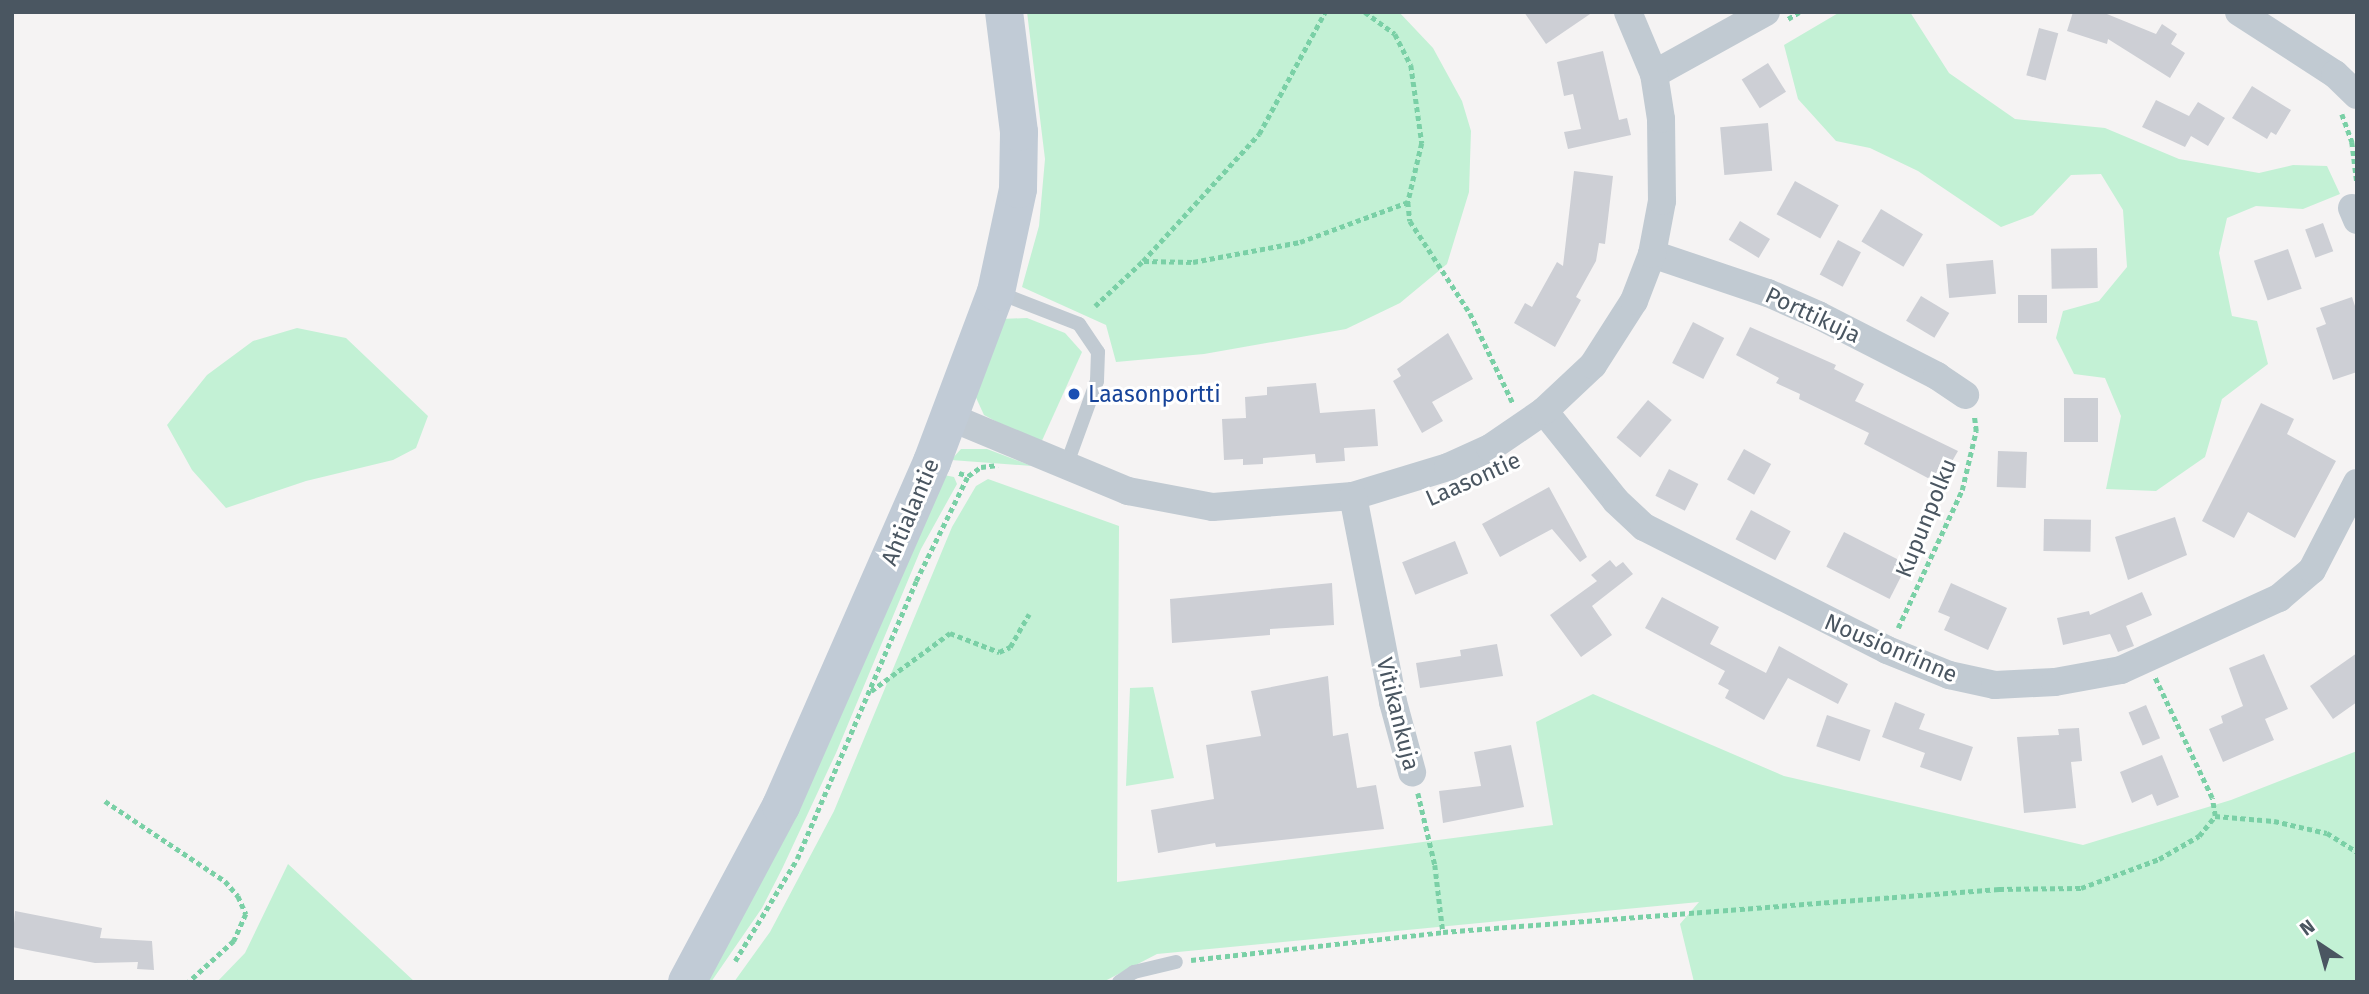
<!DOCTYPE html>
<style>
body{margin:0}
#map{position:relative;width:2369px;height:994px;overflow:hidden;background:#f5f3f3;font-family:"Fira Sans",sans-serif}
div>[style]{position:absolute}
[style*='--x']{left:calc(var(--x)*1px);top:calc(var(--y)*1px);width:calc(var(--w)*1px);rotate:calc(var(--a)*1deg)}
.green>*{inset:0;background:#c3f1d5}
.building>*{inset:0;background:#cdcfd5;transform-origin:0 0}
.path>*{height:4.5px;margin-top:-2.25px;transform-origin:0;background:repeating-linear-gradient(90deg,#7ad0a6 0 5px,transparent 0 8.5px)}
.lane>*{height:14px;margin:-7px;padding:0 7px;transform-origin:7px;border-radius:7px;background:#c1cad2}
.street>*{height:28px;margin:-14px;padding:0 14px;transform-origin:14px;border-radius:14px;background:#c1cad2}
.secondary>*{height:38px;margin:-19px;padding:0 19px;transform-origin:19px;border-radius:19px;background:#c1cbd6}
.dots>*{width:19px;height:19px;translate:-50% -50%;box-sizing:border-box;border:4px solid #fff;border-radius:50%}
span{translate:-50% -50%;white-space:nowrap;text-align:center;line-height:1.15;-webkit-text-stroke:6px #fff;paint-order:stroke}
.street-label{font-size:23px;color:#4a5661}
.transit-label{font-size:23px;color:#164399}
.left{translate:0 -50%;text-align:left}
.frame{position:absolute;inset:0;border:14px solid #4a5661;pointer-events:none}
.north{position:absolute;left:2285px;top:910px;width:70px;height:70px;-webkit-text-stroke:5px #fff;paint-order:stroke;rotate:324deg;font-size:19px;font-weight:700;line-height:28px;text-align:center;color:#4a5661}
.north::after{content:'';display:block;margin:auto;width:24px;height:32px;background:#4a5661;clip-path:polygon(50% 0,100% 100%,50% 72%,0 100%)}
</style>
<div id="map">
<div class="green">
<div style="clip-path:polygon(1027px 12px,1399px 12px,1433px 48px,1462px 101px,1471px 131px,1469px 192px,1447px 264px,1400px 303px,1346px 329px,1204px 354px,1116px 362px,1106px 325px,1022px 287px,1039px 226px,1045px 159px)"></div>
<div style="clip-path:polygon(1840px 12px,1910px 12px,1949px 73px,2015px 119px,2105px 128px,2179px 159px,2259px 173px,2293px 165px,2327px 166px,2340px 194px,2303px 209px,2256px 206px,2227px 218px,2219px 253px,2232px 316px,2257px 321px,2268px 364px,2222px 399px,2205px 457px,2156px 491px,2106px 489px,2121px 416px,2105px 378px,2074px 374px,2056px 338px,2063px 311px,2099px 301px,2127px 267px,2123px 210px,2101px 174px,2071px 175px,2033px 215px,2001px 227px,1918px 171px,1870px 148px,1836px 141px,1798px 99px,1784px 45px)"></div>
<div style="clip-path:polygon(1027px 318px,1065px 333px,1082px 352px,1040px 445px,984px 415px,973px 391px,1001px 319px)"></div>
<div style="clip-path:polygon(297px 328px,346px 338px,428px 416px,416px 448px,393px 460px,306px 481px,226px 508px,192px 470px,167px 425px,207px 375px,253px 341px)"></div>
<div style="clip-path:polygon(961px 449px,987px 449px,1032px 466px,951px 460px)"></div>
<div style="clip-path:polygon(944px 475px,954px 477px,957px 484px,921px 549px,836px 753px,782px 869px,762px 908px,711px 982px,701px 982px)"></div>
<div style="clip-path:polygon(988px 479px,1119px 526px,1117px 882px,1553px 825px,1536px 722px,1593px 694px,1784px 776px,2083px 845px,2231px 800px,2357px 751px,2357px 982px,1694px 982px,1680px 924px,1699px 902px,1157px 954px,1103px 982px,734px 982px,770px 932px,834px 811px,952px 527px,976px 486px)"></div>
<div style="clip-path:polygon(1153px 687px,1174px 778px,1126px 786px,1130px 688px)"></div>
<div style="clip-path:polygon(288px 864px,415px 982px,217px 982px,245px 953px)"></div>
</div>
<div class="building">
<div style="clip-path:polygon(1524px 12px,1593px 12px,1546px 44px)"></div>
<div style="clip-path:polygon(2073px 12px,2102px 12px,2156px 34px,2162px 24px,2177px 34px,2171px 44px,2185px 53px,2170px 78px,2108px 39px,2107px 44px,2067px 31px)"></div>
<div style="left:2039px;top:28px;width:20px;height:49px;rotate:15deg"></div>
<div style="clip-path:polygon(1603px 51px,1619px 120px,1627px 118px,1631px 135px,1568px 149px,1564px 132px,1581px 129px,1573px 94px,1564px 96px,1557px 62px)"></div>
<div style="left:1768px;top:63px;width:34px;height:31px;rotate:58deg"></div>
<div style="clip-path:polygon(2252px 86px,2291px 110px,2276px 135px,2271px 132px,2267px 139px,2232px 118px)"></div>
<div style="clip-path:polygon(2156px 100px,2189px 116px,2198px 102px,2225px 118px,2208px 146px,2191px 136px,2185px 147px,2142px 127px)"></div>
<div style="left:1768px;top:123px;width:48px;height:48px;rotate:85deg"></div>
<div style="clip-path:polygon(1574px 171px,1613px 176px,1605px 244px,1599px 243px,1596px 261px,1576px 297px,1581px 300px,1555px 347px,1514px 323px,1525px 303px,1532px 307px,1557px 262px,1563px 266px)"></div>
<div style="left:1795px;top:181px;width:50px;height:38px;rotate:29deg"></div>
<div style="left:1881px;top:209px;width:49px;height:38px;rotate:31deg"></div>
<div style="left:1740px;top:221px;width:35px;height:22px;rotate:31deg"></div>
<div style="left:2323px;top:223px;width:30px;height:19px;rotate:70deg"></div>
<div style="left:1838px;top:240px;width:26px;height:39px;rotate:28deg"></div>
<div style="left:2097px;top:248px;width:40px;height:46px;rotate:89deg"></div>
<div style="left:2288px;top:249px;width:42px;height:36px;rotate:71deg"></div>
<div style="left:1993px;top:260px;width:34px;height:47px;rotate:85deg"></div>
<div style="left:2018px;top:295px;width:29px;height:28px"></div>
<div style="left:1921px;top:296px;width:33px;height:29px;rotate:31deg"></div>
<div style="clip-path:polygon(2352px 297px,2357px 312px,2357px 372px,2333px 380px,2316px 328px,2326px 324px,2320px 308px)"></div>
<div style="left:1693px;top:322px;width:35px;height:46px;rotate:27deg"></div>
<div style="clip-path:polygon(1750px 327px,1836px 365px,1834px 369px,1864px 384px,1855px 401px,1958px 451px,1939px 484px,1864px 444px,1869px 433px,1799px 399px,1800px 394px,1776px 383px,1779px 378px,1736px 355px)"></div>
<div style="clip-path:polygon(1448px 333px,1473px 379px,1432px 402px,1443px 421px,1422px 433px,1393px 381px,1401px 376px,1397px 369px)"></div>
<div style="clip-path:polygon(1316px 383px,1320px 413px,1375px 409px,1378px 446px,1344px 448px,1345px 461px,1316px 463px,1315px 454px,1263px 458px,1263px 464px,1243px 465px,1243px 459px,1224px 460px,1222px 419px,1246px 418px,1245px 397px,1267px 395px,1267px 387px)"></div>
<div style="left:2064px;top:398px;width:34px;height:44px"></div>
<div style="left:1648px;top:400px;width:31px;height:49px;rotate:40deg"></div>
<div style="clip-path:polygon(2261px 403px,2294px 419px,2287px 434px,2336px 461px,2295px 538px,2248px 512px,2234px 538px,2202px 521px)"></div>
<div style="left:1744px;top:449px;width:31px;height:35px;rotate:29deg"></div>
<div style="left:1998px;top:451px;width:29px;height:36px;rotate:2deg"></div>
<div style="left:1669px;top:469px;width:33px;height:30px;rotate:27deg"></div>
<div style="clip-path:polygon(1549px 487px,1587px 557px,1580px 562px,1552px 529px,1500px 557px,1482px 524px)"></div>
<div style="left:1751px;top:510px;width:45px;height:33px;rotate:28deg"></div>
<div style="clip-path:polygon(2175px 517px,2187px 555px,2128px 580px,2115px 537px)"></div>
<div style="left:2044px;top:519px;width:47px;height:32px;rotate:1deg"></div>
<div style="left:1844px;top:532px;width:71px;height:39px;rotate:27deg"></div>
<div style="left:1455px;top:541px;width:35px;height:57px;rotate:68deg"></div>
<div style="clip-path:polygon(1610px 560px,1616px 567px,1623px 562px,1633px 574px,1592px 606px,1612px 635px,1581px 657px,1550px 615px,1597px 581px,1591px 575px)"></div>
<div style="clip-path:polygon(1332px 583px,1334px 625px,1270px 629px,1270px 635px,1172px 643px,1170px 599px)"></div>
<div style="clip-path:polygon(1951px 583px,2007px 608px,1988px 650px,1944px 630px,1950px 617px,1938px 612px)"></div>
<div style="clip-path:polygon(2142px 592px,2152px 615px,2126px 626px,2134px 646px,2118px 652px,2110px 634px,2063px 645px,2057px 618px,2089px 611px,2090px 615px)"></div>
<div style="clip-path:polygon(1662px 597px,1719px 627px,1710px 644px,1766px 673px,1779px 646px,1848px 684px,1838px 704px,1788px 678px,1764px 720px,1725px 698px,1729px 690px,1718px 684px,1725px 671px,1645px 628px)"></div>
<div style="clip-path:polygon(1497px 644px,1503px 676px,1420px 688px,1416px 663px,1461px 656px,1460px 650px)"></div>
<div style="clip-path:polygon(2357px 653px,2357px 702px,2333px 719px,2310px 686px)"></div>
<div style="clip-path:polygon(2264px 654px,2288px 709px,2265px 719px,2274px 740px,2223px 762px,2209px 729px,2223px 723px,2221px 716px,2243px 706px,2229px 668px)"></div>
<div style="clip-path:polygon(1328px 676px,1333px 736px,1348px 733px,1357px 788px,1376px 785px,1384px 829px,1216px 847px,1215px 843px,1158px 853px,1151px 810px,1214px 799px,1206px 745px,1261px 736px,1251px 691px)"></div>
<div style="clip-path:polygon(1895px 702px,1925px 714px,1919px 729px,1973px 747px,1961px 781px,1920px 767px,1925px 753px,1882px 737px)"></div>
<div style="left:2146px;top:705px;width:36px;height:19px;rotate:67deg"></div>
<div style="left:1827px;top:715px;width:46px;height:33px;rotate:19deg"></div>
<div style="clip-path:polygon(2079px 728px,2082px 761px,2071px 762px,2076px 808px,2024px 813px,2017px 737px,2059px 735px,2058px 729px)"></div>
<div style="clip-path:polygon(1511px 745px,1524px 807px,1443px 823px,1439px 791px,1481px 786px,1474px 752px)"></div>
<div style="clip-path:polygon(2162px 755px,2179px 797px,2157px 806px,2152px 794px,2132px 803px,2120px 772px)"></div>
<div style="clip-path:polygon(15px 911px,102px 928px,100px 938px,152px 941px,154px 970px,137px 969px,138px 962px,95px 963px,12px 947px)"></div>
</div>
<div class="path">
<div style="--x:1365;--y:12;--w:37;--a:36"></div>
<div style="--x:1395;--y:34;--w:35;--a:63"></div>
<div style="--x:1411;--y:65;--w:79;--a:82"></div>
<div style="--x:1422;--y:143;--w:61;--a:103.3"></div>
<div style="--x:1408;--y:202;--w:19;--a:84"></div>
<div style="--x:1410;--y:221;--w:110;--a:56.9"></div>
<div style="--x:1470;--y:313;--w:100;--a:64.5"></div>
<div style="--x:1788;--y:19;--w:13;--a:-32"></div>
<div style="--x:2342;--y:114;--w:30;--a:70"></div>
<div style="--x:2352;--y:142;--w:41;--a:83"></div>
<div style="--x:1144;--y:261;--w:49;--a:1.2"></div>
<div style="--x:1193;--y:262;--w:109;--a:-10.6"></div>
<div style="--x:1300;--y:242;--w:115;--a:-20.3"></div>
<div style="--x:1095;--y:306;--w:66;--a:-43.2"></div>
<div style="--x:1143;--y:261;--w:172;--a:-47.6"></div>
<div style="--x:1259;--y:134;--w:139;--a:-61.6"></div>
<div style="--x:959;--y:473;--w:9;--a:18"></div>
<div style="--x:968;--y:476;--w:16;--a:-35"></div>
<div style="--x:981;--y:467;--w:17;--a:-7"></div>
<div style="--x:1898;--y:628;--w:152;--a:-65.1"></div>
<div style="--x:1962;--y:490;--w:61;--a:-76.7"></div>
<div style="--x:1976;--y:431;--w:16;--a:-97"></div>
<div style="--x:871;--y:691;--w:98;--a:-36.3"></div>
<div style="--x:950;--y:633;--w:53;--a:21.2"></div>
<div style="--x:999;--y:652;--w:12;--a:-24"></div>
<div style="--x:1010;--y:647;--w:38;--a:-60"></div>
<div style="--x:1418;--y:793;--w:74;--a:76.7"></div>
<div style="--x:1435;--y:865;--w:67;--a:83.2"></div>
<div style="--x:105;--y:801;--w:144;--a:33.7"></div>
<div style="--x:225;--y:881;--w:20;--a:49"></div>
<div style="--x:238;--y:896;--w:20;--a:66"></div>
<div style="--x:246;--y:914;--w:30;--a:114"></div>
<div style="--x:234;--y:941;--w:61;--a:137.7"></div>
<div style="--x:2215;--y:816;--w:59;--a:4.8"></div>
<div style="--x:2274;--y:821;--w:54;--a:12.8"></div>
<div style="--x:2327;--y:833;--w:36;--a:32"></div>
<div style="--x:1191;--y:960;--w:254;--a:-6.3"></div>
<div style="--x:1443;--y:932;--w:558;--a:-4.42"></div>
<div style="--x:1999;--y:889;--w:82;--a:-0.7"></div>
<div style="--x:2081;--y:888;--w:83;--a:-20.4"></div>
<div style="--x:2159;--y:859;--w:46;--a:-29.9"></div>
<div style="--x:2199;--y:836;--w:26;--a:-51"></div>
<div style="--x:2215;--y:816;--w:18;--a:-99"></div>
<div style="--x:2212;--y:798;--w:133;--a:-115.4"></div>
<div style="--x:735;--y:961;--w:119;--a:-58.7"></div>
<div style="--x:797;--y:859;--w:302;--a:-66.8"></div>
<div style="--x:916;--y:581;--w:117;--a:-63.7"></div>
</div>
<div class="lane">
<div style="--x:997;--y:292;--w:88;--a:21.3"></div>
<div style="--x:1079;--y:324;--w:34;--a:56"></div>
<div style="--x:1098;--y:352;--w:29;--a:92"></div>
<div style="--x:1097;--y:381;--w:90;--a:110"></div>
<div style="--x:1119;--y:982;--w:18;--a:-34"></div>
<div style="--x:1134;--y:972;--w:43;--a:-13.4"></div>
</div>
<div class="street">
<div style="--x:2239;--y:12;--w:114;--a:32.9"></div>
<div style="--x:2335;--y:74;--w:30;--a:44"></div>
<div style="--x:1654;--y:74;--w:128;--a:-29"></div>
<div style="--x:2352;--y:208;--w:13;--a:67"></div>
<div style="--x:1652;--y:254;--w:122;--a:18.6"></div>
<div style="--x:1768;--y:293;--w:55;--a:23.7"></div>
<div style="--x:1818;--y:315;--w:134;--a:27.1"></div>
<div style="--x:1937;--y:376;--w:34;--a:34"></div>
<div style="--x:1544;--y:411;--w:115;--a:51.3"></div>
<div style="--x:1616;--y:501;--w:38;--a:43"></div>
<div style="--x:1644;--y:527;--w:272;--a:26.8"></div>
<div style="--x:1887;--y:650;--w:67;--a:22"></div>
<div style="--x:1949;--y:675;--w:47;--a:12.3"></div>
<div style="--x:1995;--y:685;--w:60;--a:-2.9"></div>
<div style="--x:2055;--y:682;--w:67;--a:-10.3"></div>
<div style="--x:2121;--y:670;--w:174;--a:-24.5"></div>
<div style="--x:2279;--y:598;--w:43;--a:-40.3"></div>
<div style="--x:2312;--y:570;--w:98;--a:-62.7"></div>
<div style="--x:950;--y:417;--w:193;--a:22.6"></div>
<div style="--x:1128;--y:491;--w:86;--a:10.7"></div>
<div style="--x:1213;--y:507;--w:140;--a:-4.5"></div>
<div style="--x:1353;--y:496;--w:99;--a:-17"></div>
<div style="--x:1448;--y:467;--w:46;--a:-24.3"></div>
<div style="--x:1490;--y:448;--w:65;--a:-34.4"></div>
<div style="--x:1544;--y:411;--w:67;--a:-43.2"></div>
<div style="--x:1593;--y:365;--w:76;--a:-57.4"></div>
<div style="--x:1634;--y:301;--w:50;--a:-69"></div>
<div style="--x:1652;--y:254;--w:54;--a:-79.3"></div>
<div style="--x:1662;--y:201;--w:82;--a:-90.7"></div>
<div style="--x:1661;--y:119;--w:46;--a:-98.8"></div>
<div style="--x:1654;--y:74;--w:67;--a:-112.8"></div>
<div style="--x:1353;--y:496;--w:210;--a:79"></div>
<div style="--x:1393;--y:702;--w:73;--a:74.8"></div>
</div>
<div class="secondary">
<div style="--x:687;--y:982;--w:200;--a:-61.9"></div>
<div style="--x:781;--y:806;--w:376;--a:-66.3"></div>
<div style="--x:932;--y:462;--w:182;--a:-69.4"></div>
<div style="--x:996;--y:292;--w:105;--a:-77.9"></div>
<div style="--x:1018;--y:189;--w:57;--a:-89"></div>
<div style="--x:1019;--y:132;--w:121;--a:-97.1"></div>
</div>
<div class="dots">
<div style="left:1074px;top:394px;background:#1a4fb4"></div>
</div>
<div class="street-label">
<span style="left:1813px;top:315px;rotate:25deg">Porttikuja</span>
<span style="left:1473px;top:479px;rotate:-24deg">Laasontie</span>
<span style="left:910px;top:512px;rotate:-67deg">Ahtialantie</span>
<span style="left:1926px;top:518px;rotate:-68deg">Kupunpolku</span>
<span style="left:1891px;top:648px;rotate:23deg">Nousionrinne</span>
<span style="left:1398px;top:714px;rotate:76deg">Vitikankuja</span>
</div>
<div class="transit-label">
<span class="left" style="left:1088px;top:394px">Laasonportti</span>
</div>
<div class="frame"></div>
<div class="north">N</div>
</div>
